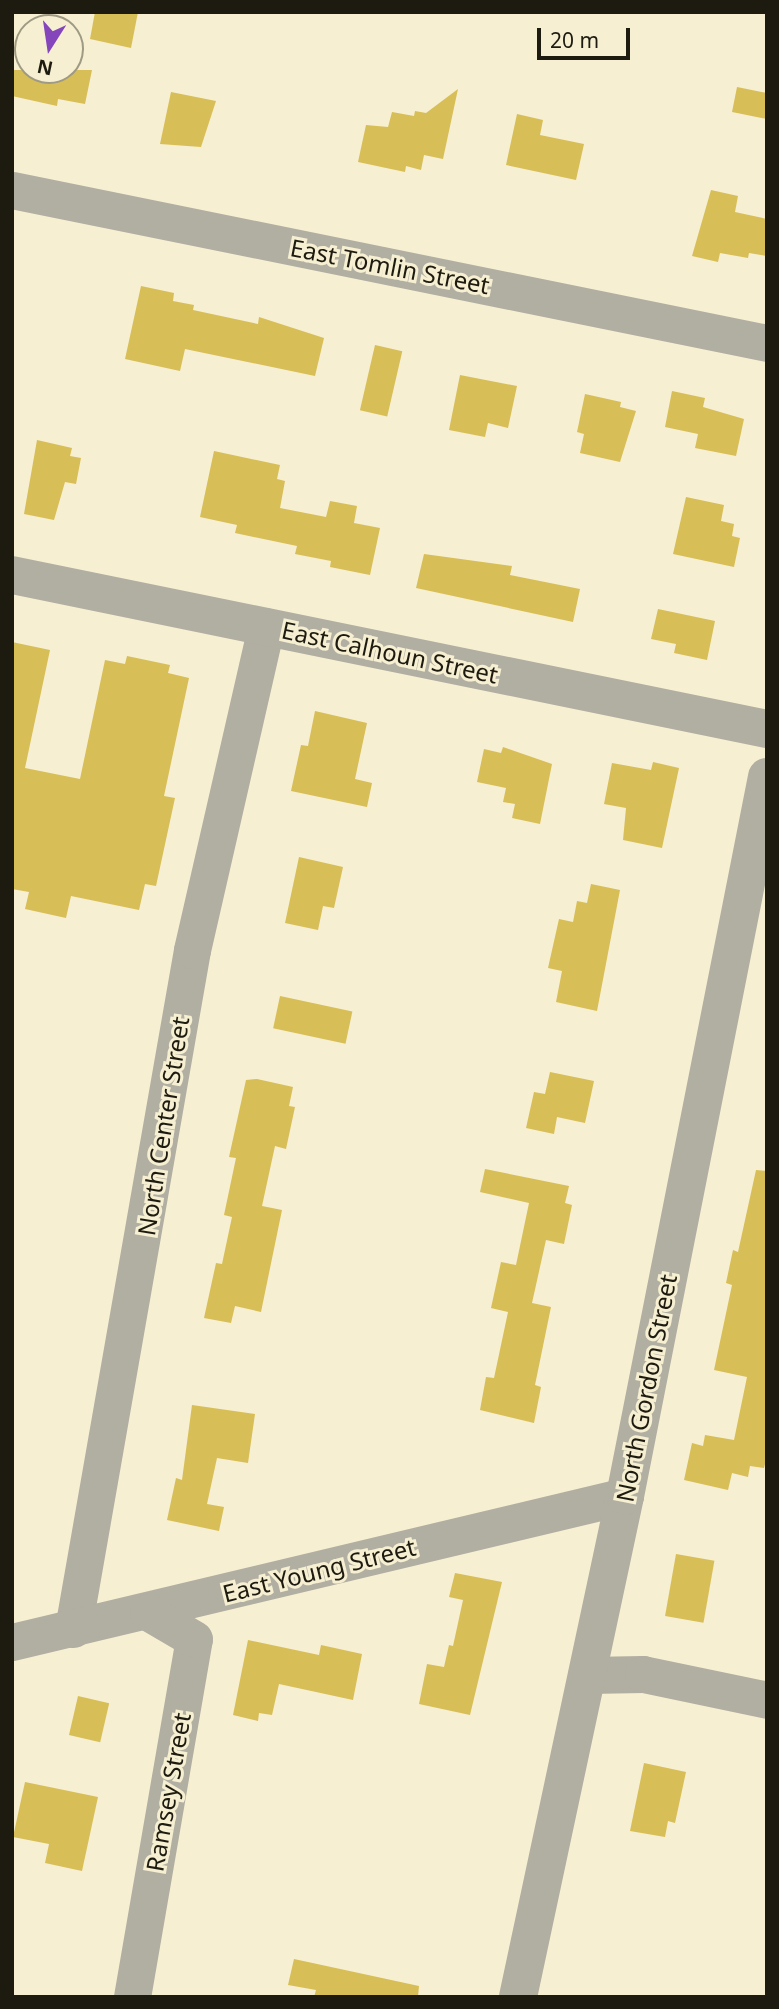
<!DOCTYPE html>
<style>
body{margin:0}
#map{position:relative;width:779px;height:2009px;overflow:hidden;background:#f6efd2;font-family:"Noto Sans",sans-serif}
div>[style]{position:absolute}
[style*='--x']{left:calc(var(--x)*1px);top:calc(var(--y)*1px);width:calc(var(--w)*1px);rotate:calc(var(--a)*1deg)}
.building>*{inset:0;background:#d8be56;transform-origin:0 0}
.minor>*{height:37px;margin:-18.5px;padding:0 18.5px;transform-origin:18.5px;border-radius:18.5px;background:#b1aea2}
.tertiary>*{height:38px;margin:-19px;padding:0 19px;transform-origin:19px;border-radius:19px;background:#b1aea2}
span{translate:-50% -50%;white-space:nowrap;text-align:center;line-height:1.15;-webkit-text-stroke:6px #f6efd2;paint-order:stroke}
.street-label{font-size:24px;color:#1d1b10}
.frame{position:absolute;inset:0;border:14px solid #1d1b10;pointer-events:none}
.north{position:absolute;left:14px;top:14px;width:70px;height:70px;box-sizing:border-box;background:#f6efd2;border:2px solid #9f9a84;border-radius:50%;rotate:192deg;font-size:19px;font-weight:700;line-height:28px;text-align:center;color:#1d1b10}
.north::after{content:'';display:block;margin:auto;width:24px;height:32px;background:#8546bc;clip-path:polygon(50% 0,100% 100%,50% 72%,0 100%)}
.scale{position:absolute;left:537px;top:28px;width:93px;height:32px;box-sizing:border-box;border:4px solid #1d1b10;border-top:0;padding-left:9px;font-size:21px;line-height:24px;white-space:nowrap;color:#1d1b10;-webkit-text-stroke:5px #f6efd2;paint-order:stroke}
</style>
<div id="map">
<div class="building">
<div style="clip-path:polygon(95px 12px,138px 12px,131px 48px,90px 39px)"></div>
<div style="clip-path:polygon(12px 70px,92px 70px,85px 104px,58px 99px,57px 106px,12px 96px)"></div>
<div style="clip-path:polygon(737px 87px,767px 93px,767px 119px,732px 112px)"></div>
<div style="clip-path:polygon(458px 89px,443px 159px,424px 155px,421px 170px,406px 166px,405px 172px,358px 162px,366px 125px,388px 127px,392px 112px,414px 116px,415px 111px,426px 113px)"></div>
<div style="clip-path:polygon(171px 92px,216px 101px,201px 147px,160px 144px)"></div>
<div style="clip-path:polygon(517px 114px,543px 120px,540px 135px,584px 144px,576px 180px,506px 165px)"></div>
<div style="clip-path:polygon(711px 190px,738px 196px,735px 212px,767px 219px,767px 256px,749px 253px,748px 258px,720px 253px,718px 262px,692px 256px)"></div>
<div style="clip-path:polygon(141px 286px,174px 293px,173px 301px,194px 305px,193px 310px,258px 324px,259px 317px,324px 338px,315px 376px,185px 349px,180px 371px,125px 359px)"></div>
<div style="left:375px;top:345px;width:28px;height:67px;rotate:13deg"></div>
<div style="clip-path:polygon(460px 375px,517px 386px,508px 428px,488px 423px,485px 437px,449px 430px)"></div>
<div style="clip-path:polygon(672px 391px,705px 398px,703px 407px,744px 419px,736px 456px,695px 448px,698px 434px,665px 427px)"></div>
<div style="clip-path:polygon(585px 394px,621px 402px,620px 407px,636px 411px,620px 462px,580px 453px,584px 434px,577px 432px)"></div>
<div style="clip-path:polygon(37px 440px,72px 448px,70px 456px,81px 458px,76px 484px,65px 482px,54px 520px,24px 514px)"></div>
<div style="clip-path:polygon(214px 451px,280px 465px,277px 479px,285px 481px,280px 508px,326px 517px,330px 501px,357px 506px,354px 523px,380px 528px,370px 575px,330px 567px,331px 561px,295px 554px,297px 546px,235px 533px,237px 525px,200px 517px)"></div>
<div style="clip-path:polygon(686px 497px,724px 505px,721px 521px,734px 524px,732px 536px,740px 538px,734px 567px,673px 554px)"></div>
<div style="clip-path:polygon(424px 554px,512px 566px,510px 575px,580px 589px,573px 622px,416px 588px)"></div>
<div style="clip-path:polygon(658px 609px,715px 621px,707px 660px,674px 653px,676px 644px,651px 639px)"></div>
<div style="clip-path:polygon(12px 642px,50px 650px,25px 768px,80px 779px,105px 660px,125px 664px,127px 656px,170px 665px,168px 673px,189px 678px,164px 796px,175px 798px,156px 886px,145px 884px,139px 910px,71px 896px,66px 918px,25px 909px,29px 892px,12px 889px)"></div>
<div style="clip-path:polygon(315px 711px,367px 723px,355px 779px,372px 783px,367px 807px,291px 791px,301px 745px,308px 746px)"></div>
<div style="clip-path:polygon(503px 747px,552px 764px,540px 824px,512px 818px,515px 804px,503px 802px,506px 788px,477px 782px,484px 749px,501px 753px)"></div>
<div style="clip-path:polygon(653px 762px,679px 768px,662px 848px,623px 840px,626px 808px,604px 804px,612px 763px,651px 770px)"></div>
<div style="clip-path:polygon(299px 857px,343px 867px,334px 908px,323px 906px,318px 930px,285px 923px)"></div>
<div style="clip-path:polygon(591px 884px,620px 890px,597px 1011px,556px 1002px,562px 971px,548px 968px,559px 919px,573px 922px,577px 901px,587px 903px)"></div>
<div style="left:280px;top:996px;width:74px;height:33px;rotate:12deg"></div>
<div style="clip-path:polygon(550px 1072px,594px 1081px,585px 1123px,557px 1117px,554px 1134px,526px 1128px,534px 1092px,545px 1094px)"></div>
<div style="clip-path:polygon(257px 1079px,293px 1087px,289px 1106px,295px 1107px,286px 1149px,275px 1146px,262px 1206px,282px 1210px,261px 1312px,235px 1306px,231px 1323px,204px 1318px,216px 1263px,222px 1264px,232px 1217px,224px 1215px,236px 1158px,229px 1157px,246px 1080px)"></div>
<div style="clip-path:polygon(485px 1169px,569px 1186px,565px 1203px,572px 1205px,564px 1244px,546px 1240px,532px 1303px,551px 1307px,535px 1385px,541px 1387px,534px 1423px,480px 1410px,486px 1377px,494px 1378px,508px 1312px,491px 1308px,501px 1262px,516px 1265px,529px 1203px,480px 1192px)"></div>
<div style="clip-path:polygon(756px 1170px,767px 1171px,767px 1456px,764px 1468px,750px 1466px,748px 1477px,732px 1473px,728px 1490px,684px 1480px,692px 1443px,703px 1446px,705px 1435px,734px 1440px,747px 1377px,714px 1370px,732px 1285px,726px 1283px,733px 1250px,738px 1252px)"></div>
<div style="clip-path:polygon(192px 1405px,255px 1414px,248px 1463px,217px 1458px,207px 1504px,224px 1507px,219px 1531px,167px 1520px,176px 1478px,182px 1480px)"></div>
<div style="left:676px;top:1554px;width:39px;height:63px;rotate:10deg"></div>
<div style="clip-path:polygon(455px 1573px,502px 1582px,470px 1715px,419px 1704px,427px 1664px,444px 1667px,449px 1645px,453px 1646px,463px 1600px,449px 1597px)"></div>
<div style="clip-path:polygon(248px 1640px,319px 1655px,321px 1645px,362px 1654px,353px 1700px,279px 1684px,272px 1715px,259px 1713px,258px 1721px,233px 1715px)"></div>
<div style="left:78px;top:1696px;width:32px;height:40px;rotate:13deg"></div>
<div style="clip-path:polygon(644px 1763px,686px 1772px,675px 1823px,668px 1821px,665px 1837px,630px 1831px)"></div>
<div style="clip-path:polygon(25px 1782px,98px 1797px,82px 1871px,45px 1863px,49px 1844px,13px 1837px)"></div>
<div style="clip-path:polygon(294px 1959px,419px 1986px,418px 1997px,314px 1997px,316px 1990px,288px 1985px)"></div>
</div>
<div class="minor">
<div style="--x:12;--y:190;--w:770;--a:11.46"></div>
<div style="--x:73;--y:1629;--w:689;--a:-80.06"></div>
<div style="--x:192;--y:950;--w:332;--a:-77.1"></div>
<div style="--x:12;--y:1642;--w:630;--a:-13.4"></div>
<div style="--x:588;--y:1675;--w:55;--a:-1"></div>
<div style="--x:643;--y:1674;--w:127;--a:11.8"></div>
<div style="--x:132;--y:1997;--w:363;--a:-80.2"></div>
<div style="--x:194;--y:1639;--w:53;--a:-149.6"></div>
</div>
<div class="tertiary">
<div style="--x:12;--y:575;--w:771;--a:11.53"></div>
<div style="--x:518;--y:1997;--w:512;--a:-77.94"></div>
<div style="--x:625;--y:1496;--w:733;--a:-78.83"></div>
</div>
<div class="street-label">
<span style="left:390px;top:266px;rotate:11deg">East Tomlin Street</span>
<span style="left:390px;top:652px;rotate:12deg">East Calhoun Street</span>
<span style="left:163px;top:1126px;rotate:-81deg">North Center Street</span>
<span style="left:646px;top:1388px;rotate:-79deg">North Gordon Street</span>
<span style="left:319px;top:1570px;rotate:-14deg">East Young Street</span>
<span style="left:168px;top:1792px;rotate:-80deg">Ramsey Street</span>
</div>
<div class="frame"></div>
<div class="north">N</div>
<div class="scale">20 m</div>
</div>
